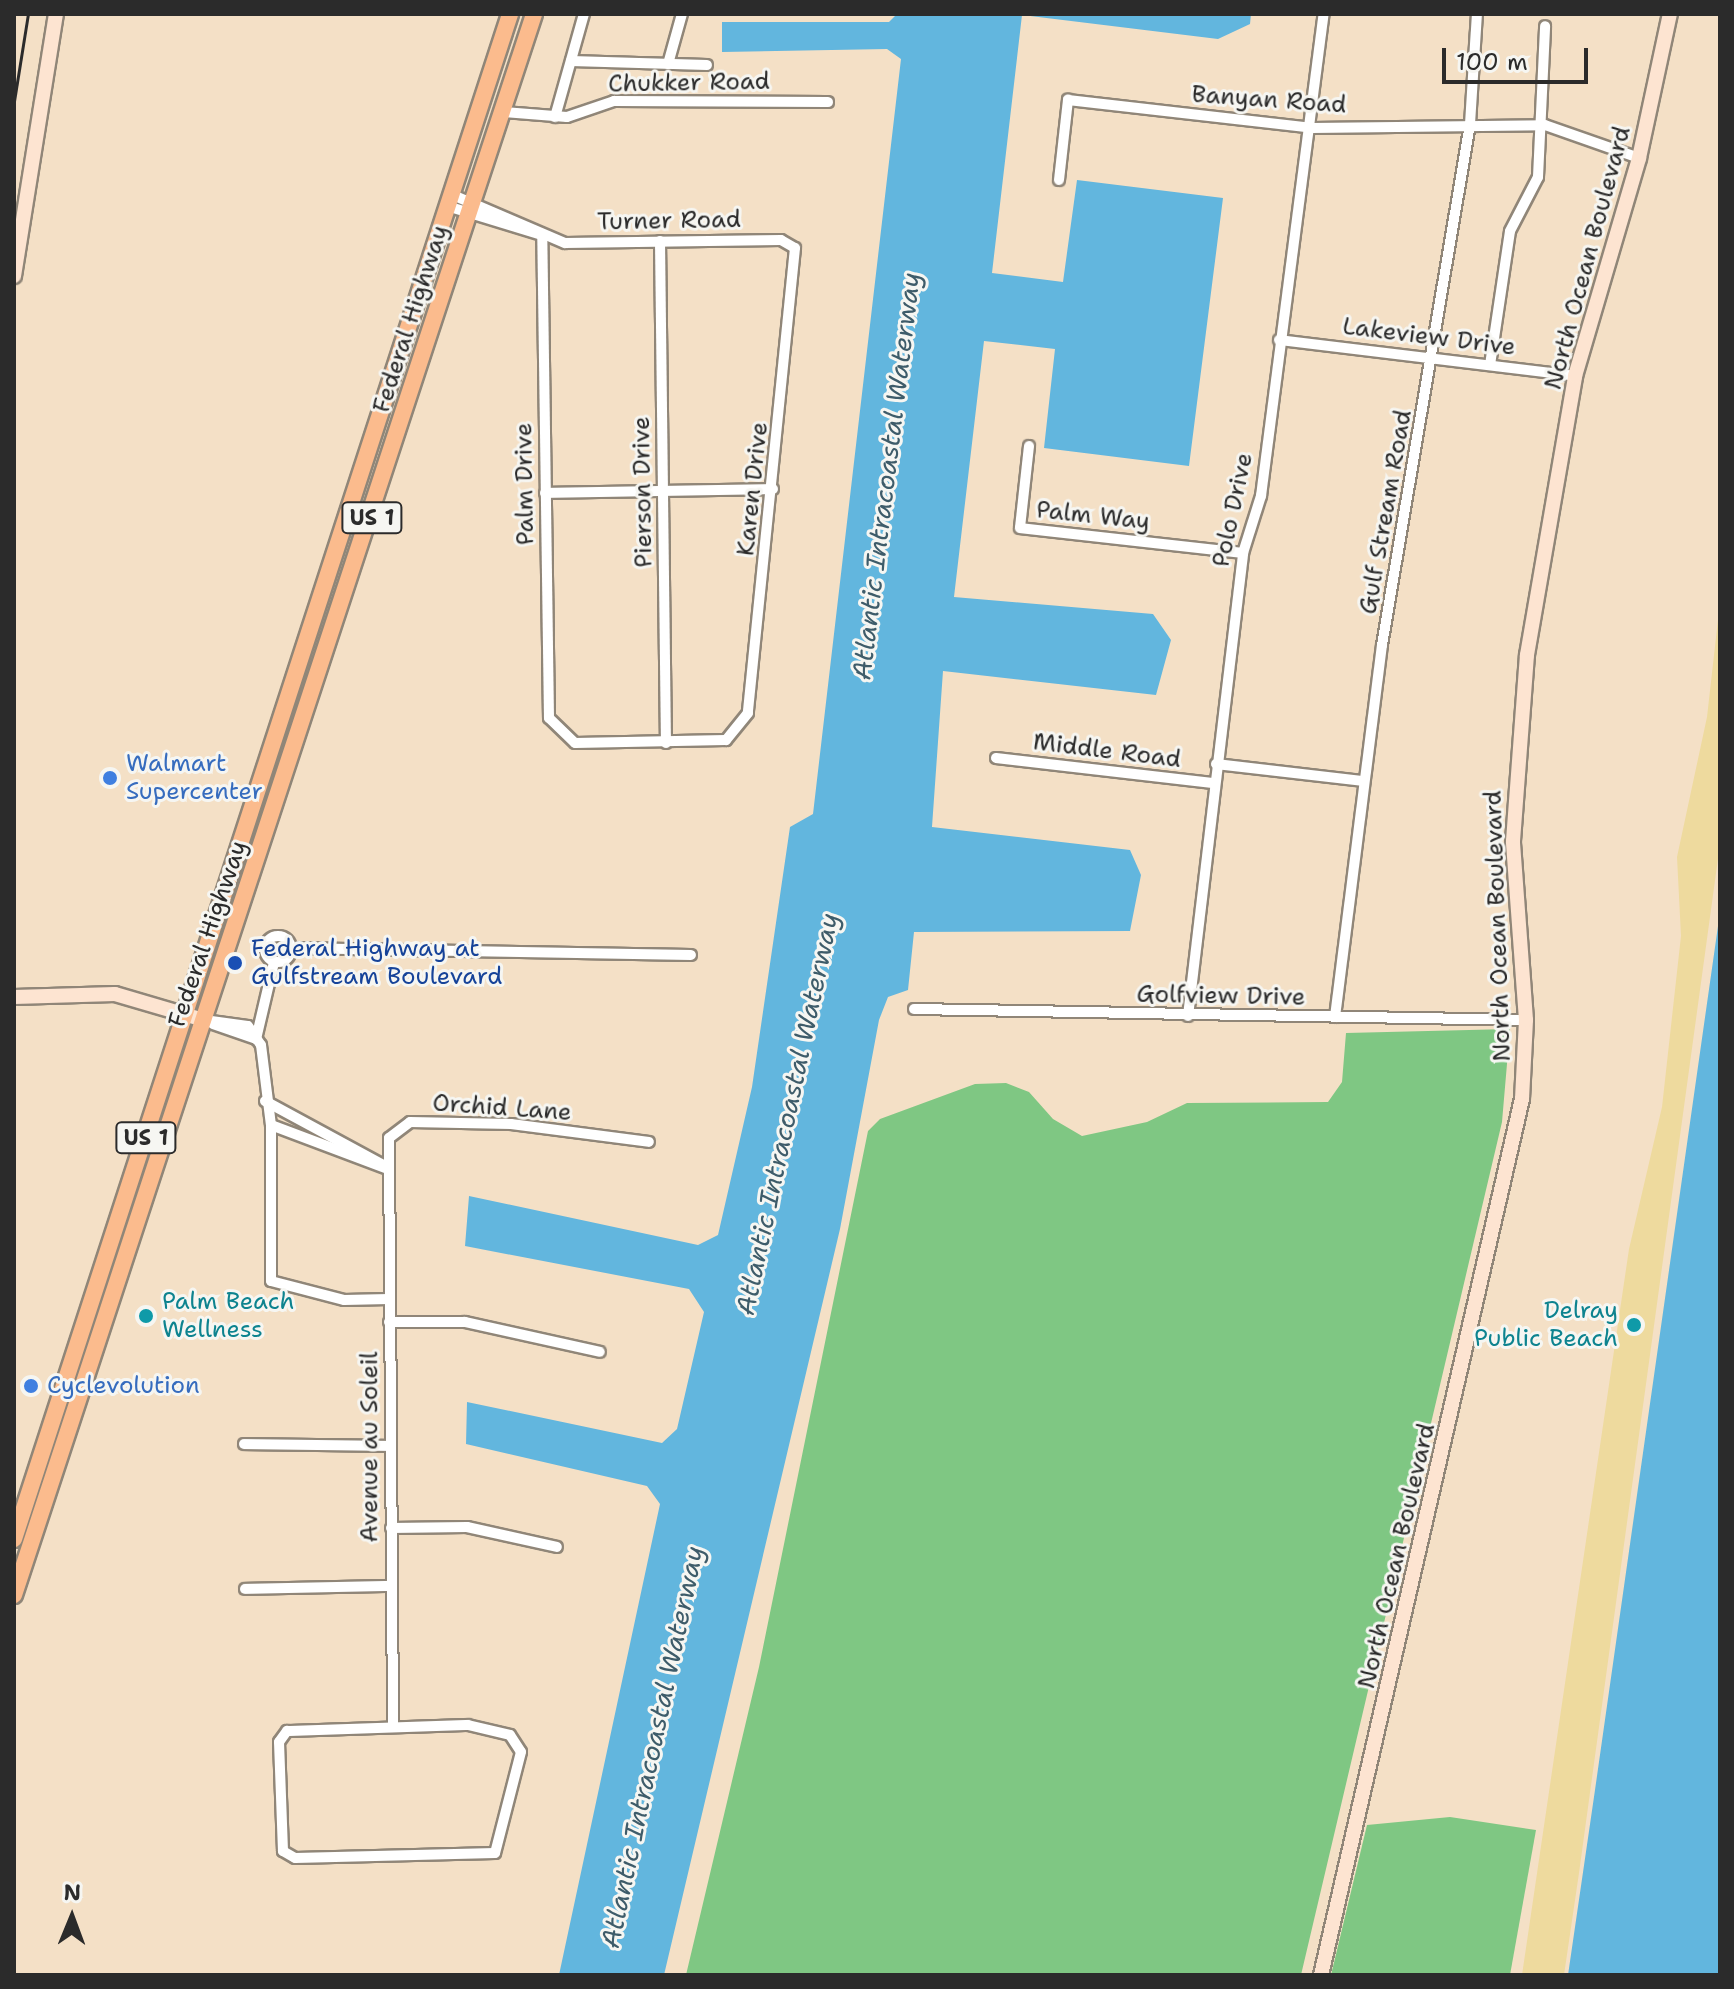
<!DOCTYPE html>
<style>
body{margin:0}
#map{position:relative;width:1734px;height:1989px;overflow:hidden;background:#f4e0c6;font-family:"Shantell Sans",sans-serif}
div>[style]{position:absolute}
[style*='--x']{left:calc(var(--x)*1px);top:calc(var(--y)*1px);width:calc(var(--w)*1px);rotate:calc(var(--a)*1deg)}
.green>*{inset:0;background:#7fc783}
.sand>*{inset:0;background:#eeda9e}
.water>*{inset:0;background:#62b6de}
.roads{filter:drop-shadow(2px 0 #908678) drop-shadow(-2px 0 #908678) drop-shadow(0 2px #908678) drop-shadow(0 -2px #908678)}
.street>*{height:10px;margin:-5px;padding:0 5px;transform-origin:5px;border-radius:5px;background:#fff}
.street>.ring{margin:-5px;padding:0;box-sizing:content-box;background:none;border:10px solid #fff;border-radius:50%}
.secondary>*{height:14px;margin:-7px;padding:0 7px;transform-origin:7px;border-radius:7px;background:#fde4d1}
.primary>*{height:16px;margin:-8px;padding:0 8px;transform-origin:8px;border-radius:8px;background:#fbbb8d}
.rail>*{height:3px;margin:-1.5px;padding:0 1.5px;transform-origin:1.5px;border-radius:1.5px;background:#2b2b2b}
.dots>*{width:22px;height:22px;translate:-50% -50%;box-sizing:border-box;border:4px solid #f6f6f2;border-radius:50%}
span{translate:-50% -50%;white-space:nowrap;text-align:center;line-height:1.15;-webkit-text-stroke:6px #f6f6f2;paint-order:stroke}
.shield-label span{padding:2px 6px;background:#f6f6f2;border:2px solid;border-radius:6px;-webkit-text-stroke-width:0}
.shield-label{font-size:22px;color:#2b2b2b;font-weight:700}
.street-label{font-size:24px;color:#2b2b2b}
.shop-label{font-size:24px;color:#366cbe}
.left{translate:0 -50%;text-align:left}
.transit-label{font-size:24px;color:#164399}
.culture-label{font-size:24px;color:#0d838f}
.right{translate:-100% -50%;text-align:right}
.water-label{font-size:26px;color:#3e5c6a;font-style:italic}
.frame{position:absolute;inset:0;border:16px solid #2b2b2b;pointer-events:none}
.north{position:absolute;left:32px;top:1877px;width:80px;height:80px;-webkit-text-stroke:6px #f6f6f2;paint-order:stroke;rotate:1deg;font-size:22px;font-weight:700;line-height:32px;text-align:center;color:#2b2b2b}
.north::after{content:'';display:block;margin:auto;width:28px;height:36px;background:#2b2b2b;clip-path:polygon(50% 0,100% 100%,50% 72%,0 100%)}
.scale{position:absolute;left:1442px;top:48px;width:146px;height:36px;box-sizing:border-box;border:4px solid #2b2b2b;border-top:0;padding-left:10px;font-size:24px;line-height:28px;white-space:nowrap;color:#2b2b2b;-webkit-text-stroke:6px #f6f6f2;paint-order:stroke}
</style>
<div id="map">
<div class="green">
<div style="clip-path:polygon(1510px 1029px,1502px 1122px,1301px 1975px,686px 1975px,759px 1667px,868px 1131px,880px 1119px,975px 1084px,1006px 1083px,1029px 1092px,1053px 1119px,1082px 1136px,1147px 1122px,1187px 1103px,1328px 1102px,1342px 1082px,1346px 1033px)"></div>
<div style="clip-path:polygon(1450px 1817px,1536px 1830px,1510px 1975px,1331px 1975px,1367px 1825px)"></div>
</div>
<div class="sand">
<div style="clip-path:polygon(1720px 602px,1720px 844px,1579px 1873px,1564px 1975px,1522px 1975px,1629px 1249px,1662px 1107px,1681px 936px,1677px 857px,1707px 717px)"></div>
</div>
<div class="water">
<div style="clip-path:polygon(897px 14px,1251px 14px,1250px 24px,1218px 39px,1022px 15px,992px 273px,1063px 282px,1077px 180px,1223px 198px,1189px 466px,1044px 448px,1055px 349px,984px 341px,954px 597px,1153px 614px,1171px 640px,1156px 695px,943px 671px,932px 827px,1130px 850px,1141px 875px,1130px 931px,914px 932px,908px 990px,888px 997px,879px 1020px,840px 1229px,664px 1975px,559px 1975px,660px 1504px,647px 1486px,466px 1444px,467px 1402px,662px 1443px,677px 1429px,704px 1312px,689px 1289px,465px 1246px,469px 1196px,698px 1245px,718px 1235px,752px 1087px,790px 827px,813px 814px,901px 59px,887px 49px,722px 52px,722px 22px,889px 22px)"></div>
<div style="clip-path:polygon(1720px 912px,1720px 1975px,1568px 1975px,1595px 1790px)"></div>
</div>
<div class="roads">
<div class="street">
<div style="--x:571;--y:61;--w:136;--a:1.7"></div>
<div style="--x:668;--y:64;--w:52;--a:-74.4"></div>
<div style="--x:504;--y:112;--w:63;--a:4.5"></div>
<div style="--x:567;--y:117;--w:50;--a:-18.8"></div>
<div style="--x:614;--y:101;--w:214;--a:0.3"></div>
<div style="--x:555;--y:117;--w:107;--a:-74.3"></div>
<div style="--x:1059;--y:180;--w:81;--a:-83.6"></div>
<div style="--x:1068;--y:100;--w:246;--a:6.5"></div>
<div style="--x:1312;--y:128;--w:233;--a:-0.7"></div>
<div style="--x:1545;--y:125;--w:100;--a:19.3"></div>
<div style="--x:453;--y:195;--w:122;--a:23.2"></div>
<div style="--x:565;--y:243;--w:216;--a:-0.8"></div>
<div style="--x:781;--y:240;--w:16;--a:30"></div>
<div style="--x:795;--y:248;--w:467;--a:95.8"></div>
<div style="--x:748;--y:713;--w:35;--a:129"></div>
<div style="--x:726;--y:740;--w:151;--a:178.9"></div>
<div style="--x:575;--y:743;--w:36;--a:-136"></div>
<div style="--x:549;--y:718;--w:483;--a:-90.8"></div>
<div style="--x:450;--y:207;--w:96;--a:16.9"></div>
<div style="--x:660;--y:241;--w:502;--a:89.32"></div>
<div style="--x:1279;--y:340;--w:298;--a:6.9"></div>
<div style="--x:1490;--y:365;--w:135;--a:-81.5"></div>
<div style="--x:1510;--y:231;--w:61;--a:-62.6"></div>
<div style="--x:1538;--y:177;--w:151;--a:-87.3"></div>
<div style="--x:1029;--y:446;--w:82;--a:96.3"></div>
<div style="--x:1020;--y:528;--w:224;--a:6.4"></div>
<div style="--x:545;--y:493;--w:228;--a:-1"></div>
<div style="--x:996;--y:758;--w:218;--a:6.6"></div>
<div style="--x:1216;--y:764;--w:149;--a:6.6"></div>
<div class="ring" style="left:265px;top:936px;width:16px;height:16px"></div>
<div style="--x:291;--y:948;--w:400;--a:1"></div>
<div style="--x:914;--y:1009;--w:612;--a:1.03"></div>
<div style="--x:1188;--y:1016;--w:466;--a:-83.2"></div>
<div style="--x:1243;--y:553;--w:60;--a:-72.5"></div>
<div style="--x:1261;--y:496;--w:486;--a:-82.6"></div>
<div style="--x:1335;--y:1017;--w:375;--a:-82.8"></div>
<div style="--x:1382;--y:645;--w:528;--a:-80.41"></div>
<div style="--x:1470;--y:124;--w:110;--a:-86.4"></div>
<div style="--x:204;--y:1020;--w:44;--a:7.8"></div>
<div style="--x:248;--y:1026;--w:23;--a:56"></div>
<div style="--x:261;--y:1045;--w:81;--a:82.9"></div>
<div style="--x:271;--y:1125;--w:125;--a:20.6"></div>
<div style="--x:213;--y:1024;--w:46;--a:19.2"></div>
<div style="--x:256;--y:1039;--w:79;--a:-76.8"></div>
<div style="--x:265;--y:1101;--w:139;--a:28.4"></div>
<div style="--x:271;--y:1125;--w:156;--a:90"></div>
<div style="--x:271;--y:1281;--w:75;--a:14.6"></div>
<div style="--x:344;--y:1300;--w:45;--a:-1.3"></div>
<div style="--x:389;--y:1322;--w:76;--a:0"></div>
<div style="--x:465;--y:1322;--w:138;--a:12.5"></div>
<div style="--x:244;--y:1444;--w:146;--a:0.8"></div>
<div style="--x:391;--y:1528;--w:76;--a:-0.8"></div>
<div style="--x:467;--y:1527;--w:92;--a:12.5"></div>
<div style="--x:245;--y:1589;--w:147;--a:-1.2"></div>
<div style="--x:468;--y:1725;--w:43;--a:13.4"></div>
<div style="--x:510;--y:1735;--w:20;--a:57"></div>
<div style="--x:521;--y:1752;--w:104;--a:104.4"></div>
<div style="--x:495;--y:1853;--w:200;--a:178.6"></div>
<div style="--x:295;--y:1858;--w:14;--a:-150"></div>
<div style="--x:283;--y:1851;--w:109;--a:-92.1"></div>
<div style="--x:279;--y:1742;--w:14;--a:-54"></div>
<div style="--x:287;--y:1731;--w:181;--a:-1.9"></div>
<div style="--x:393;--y:1726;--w:588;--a:-90.39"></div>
<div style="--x:389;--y:1138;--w:26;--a:-37"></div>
<div style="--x:410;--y:1122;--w:101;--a:1.1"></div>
<div style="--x:511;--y:1124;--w:139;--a:7.4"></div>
</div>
<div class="secondary">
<div style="--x:14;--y:276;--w:265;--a:-80.9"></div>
<div style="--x:14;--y:997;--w:101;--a:-1.7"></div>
<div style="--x:115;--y:994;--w:93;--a:16.3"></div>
<div style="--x:1321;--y:1975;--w:899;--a:-77.08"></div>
<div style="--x:1522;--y:1099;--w:79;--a:-87.1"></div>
<div style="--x:1526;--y:1020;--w:179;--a:-94.2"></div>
<div style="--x:1513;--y:841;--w:187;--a:-85.7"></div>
<div style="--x:1527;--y:655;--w:283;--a:-80.2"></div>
<div style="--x:1575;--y:376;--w:227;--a:-73.6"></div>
<div style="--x:1639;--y:158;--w:147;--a:-77.9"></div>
</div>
<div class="primary">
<div style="--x:14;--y:1539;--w:1604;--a:-71.98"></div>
<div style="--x:14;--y:1595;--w:1664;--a:-71.79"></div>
</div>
</div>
<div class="rail">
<div style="--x:14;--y:101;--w:88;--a:-80.9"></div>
</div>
<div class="dots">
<div style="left:110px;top:778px;background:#3f7fe0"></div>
<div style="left:235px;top:963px;background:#1a4fb4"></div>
<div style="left:146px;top:1316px;background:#0f9aa8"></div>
<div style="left:1634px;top:1325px;background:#0f9aa8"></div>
<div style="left:31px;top:1386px;background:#3f7fe0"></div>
</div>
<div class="shield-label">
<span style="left:372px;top:518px">US 1</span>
<span style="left:146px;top:1138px">US 1</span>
</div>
<div class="street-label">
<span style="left:689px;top:83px;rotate:-1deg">Chukker Road</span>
<span style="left:1269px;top:100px;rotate:4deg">Banyan Road</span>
<span style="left:669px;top:221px;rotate:-1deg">Turner Road</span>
<span style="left:1588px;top:258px;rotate:-75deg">North Ocean Boulevard</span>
<span style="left:411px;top:319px;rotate:-72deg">Federal Highway</span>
<span style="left:1429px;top:337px;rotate:7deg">Lakeview Drive</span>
<span style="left:525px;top:484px;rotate:-91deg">Palm Drive</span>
<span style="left:753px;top:489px;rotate:-84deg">Karen Drive</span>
<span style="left:643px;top:492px;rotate:-91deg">Pierson Drive</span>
<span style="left:1233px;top:510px;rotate:-78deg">Polo Drive</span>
<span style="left:1386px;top:512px;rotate:-80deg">Gulf Stream Road</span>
<span style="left:1093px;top:516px;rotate:6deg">Palm Way</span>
<span style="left:1107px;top:751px;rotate:7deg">Middle Road</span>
<span style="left:1498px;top:926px;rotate:-92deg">North Ocean Boulevard</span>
<span style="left:208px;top:934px;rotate:-71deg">Federal Highway</span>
<span style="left:1221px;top:996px;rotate:1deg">Golfview Drive</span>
<span style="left:502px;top:1108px;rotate:4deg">Orchid Lane</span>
<span style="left:370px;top:1447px;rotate:-90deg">Avenue au Soleil</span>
<span style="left:1397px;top:1556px;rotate:-77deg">North Ocean Boulevard</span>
</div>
<div class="shop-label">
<span class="left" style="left:126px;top:778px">Walmart<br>Supercenter</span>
<span class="left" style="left:47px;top:1386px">Cyclevolution</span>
</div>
<div class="transit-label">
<span class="left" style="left:251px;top:963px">Federal Highway at<br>Gulfstream Boulevard</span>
</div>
<div class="culture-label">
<span class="left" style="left:162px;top:1316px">Palm Beach<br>Wellness</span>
<span class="right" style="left:1618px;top:1325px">Delray<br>Public Beach</span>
</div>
<div class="water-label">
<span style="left:886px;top:476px;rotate:-83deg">Atlantic Intracoastal Waterway</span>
<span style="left:787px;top:1114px;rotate:-78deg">Atlantic Intracoastal Waterway</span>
<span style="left:652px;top:1747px;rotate:-78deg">Atlantic Intracoastal Waterway</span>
</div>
<div class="frame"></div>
<div class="north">N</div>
<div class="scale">100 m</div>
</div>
